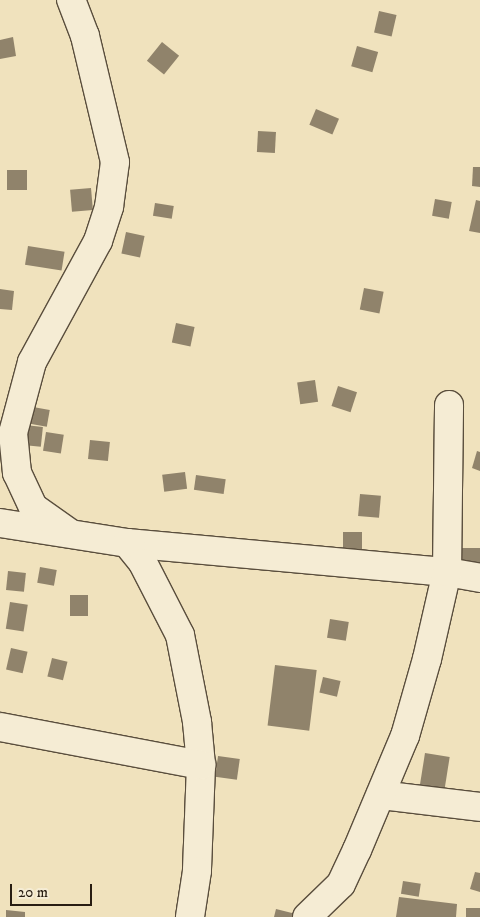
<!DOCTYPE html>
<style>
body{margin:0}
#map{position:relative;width:480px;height:917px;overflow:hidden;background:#f0e2bd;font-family:"IM FELL DW Pica",serif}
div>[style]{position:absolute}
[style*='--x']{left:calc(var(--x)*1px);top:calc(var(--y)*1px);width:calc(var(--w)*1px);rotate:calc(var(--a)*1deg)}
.building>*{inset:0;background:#90836b;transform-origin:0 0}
.roads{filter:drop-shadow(1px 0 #5a4e3d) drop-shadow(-1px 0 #5a4e3d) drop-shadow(0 1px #5a4e3d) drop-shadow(0 -1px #5a4e3d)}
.minor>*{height:28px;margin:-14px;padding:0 14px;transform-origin:14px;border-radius:14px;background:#f5ecd4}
span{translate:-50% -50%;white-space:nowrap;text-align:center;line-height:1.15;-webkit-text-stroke:4px #f5ecd4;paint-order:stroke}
.scale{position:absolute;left:10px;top:884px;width:82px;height:22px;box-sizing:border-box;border:2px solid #281d12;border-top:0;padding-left:6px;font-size:15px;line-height:18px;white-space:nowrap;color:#281d12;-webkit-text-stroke:4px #f5ecd4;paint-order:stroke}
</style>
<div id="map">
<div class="building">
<div style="left:379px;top:11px;width:18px;height:22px;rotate:13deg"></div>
<div style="clip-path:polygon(13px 37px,16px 56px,0 59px,0 40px)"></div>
<div style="left:162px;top:42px;width:22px;height:24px;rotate:39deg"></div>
<div style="left:357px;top:46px;width:22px;height:21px;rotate:16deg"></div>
<div style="left:316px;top:109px;width:25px;height:17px;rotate:23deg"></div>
<div style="left:258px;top:131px;width:18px;height:21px;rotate:3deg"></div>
<div style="clip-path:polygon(473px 167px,480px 167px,480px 187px,472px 186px)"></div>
<div style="left:7px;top:170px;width:20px;height:20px"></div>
<div style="left:91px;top:188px;width:22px;height:21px;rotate:85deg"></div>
<div style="left:435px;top:199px;width:17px;height:17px;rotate:10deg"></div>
<div style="clip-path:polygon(476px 200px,480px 201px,480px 233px,469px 231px)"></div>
<div style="left:155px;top:203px;width:19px;height:13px;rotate:9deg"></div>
<div style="left:126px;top:232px;width:19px;height:22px;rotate:12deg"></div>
<div style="left:28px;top:246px;width:37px;height:19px;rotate:9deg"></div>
<div style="left:364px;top:288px;width:20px;height:22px;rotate:11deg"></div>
<div style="clip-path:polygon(0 289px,14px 291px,12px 310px,0 309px)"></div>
<div style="left:176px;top:323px;width:19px;height:20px;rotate:12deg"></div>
<div style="left:315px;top:380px;width:22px;height:18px;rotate:82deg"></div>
<div style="left:338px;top:386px;width:20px;height:21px;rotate:18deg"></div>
<div style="left:33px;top:407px;width:17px;height:17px;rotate:10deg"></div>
<div style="left:25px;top:425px;width:18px;height:20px;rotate:6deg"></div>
<div style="left:46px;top:432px;width:18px;height:19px;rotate:9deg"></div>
<div style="left:90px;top:440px;width:20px;height:19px;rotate:6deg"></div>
<div style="clip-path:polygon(477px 451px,480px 452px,480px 471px,472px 468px)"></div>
<div style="left:185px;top:472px;width:17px;height:23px;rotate:83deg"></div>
<div style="left:196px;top:475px;width:30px;height:15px;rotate:8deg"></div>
<div style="left:360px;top:494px;width:21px;height:22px;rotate:5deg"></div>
<div style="left:343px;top:532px;width:19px;height:37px"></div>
<div style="left:480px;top:548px;width:16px;height:19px;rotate:90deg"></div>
<div style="left:40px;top:567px;width:17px;height:16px;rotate:10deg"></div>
<div style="left:8px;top:571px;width:18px;height:19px;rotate:6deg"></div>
<div style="left:70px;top:595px;width:18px;height:21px"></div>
<div style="left:10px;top:602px;width:18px;height:27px;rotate:9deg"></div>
<div style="left:330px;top:619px;width:19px;height:19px;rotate:9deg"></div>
<div style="left:11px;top:648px;width:17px;height:22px;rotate:13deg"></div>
<div style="left:52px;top:658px;width:16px;height:19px;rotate:14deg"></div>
<div style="left:275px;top:665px;width:42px;height:61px;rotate:7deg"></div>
<div style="left:323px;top:677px;width:18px;height:16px;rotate:13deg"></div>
<div style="left:425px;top:753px;width:25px;height:37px;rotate:9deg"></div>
<div style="left:218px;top:756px;width:22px;height:21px;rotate:8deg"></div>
<div style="clip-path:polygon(475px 872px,480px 873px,480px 892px,470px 889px)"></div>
<div style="left:403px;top:881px;width:18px;height:13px;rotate:9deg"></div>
<div style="clip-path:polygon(399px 897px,457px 904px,456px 917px,396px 917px)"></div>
<div style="left:466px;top:908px;width:14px;height:9px"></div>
<div style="clip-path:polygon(276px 909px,296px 914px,296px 917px,274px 917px)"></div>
<div style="clip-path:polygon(6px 910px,25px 912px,25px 917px,6px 917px)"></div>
</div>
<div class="roads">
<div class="minor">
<div style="--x:0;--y:523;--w:129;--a:8.9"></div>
<div style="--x:127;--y:543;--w:321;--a:5.2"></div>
<div style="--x:447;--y:572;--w:34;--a:10"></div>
<div style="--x:68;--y:532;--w:43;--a:-144.5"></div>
<div style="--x:33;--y:507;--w:38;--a:-115"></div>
<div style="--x:17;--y:473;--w:40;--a:-95.7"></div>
<div style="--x:13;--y:433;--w:73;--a:-75"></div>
<div style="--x:32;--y:362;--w:138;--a:-61.4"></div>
<div style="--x:98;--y:241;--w:36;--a:-72"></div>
<div style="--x:109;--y:207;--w:45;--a:-82.4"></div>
<div style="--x:115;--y:162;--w:130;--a:-103.4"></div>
<div style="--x:85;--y:36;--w:39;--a:-111"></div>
<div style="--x:127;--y:543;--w:26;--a:51"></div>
<div style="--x:143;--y:563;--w:81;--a:62.8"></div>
<div style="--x:180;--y:635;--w:89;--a:78.9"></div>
<div style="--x:197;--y:722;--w:43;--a:84.7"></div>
<div style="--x:201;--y:765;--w:106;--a:92.2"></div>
<div style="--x:197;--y:871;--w:47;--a:98.7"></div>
<div style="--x:0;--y:727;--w:205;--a:10.7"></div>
<div style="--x:381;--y:795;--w:100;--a:6.9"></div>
<div style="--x:307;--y:917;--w:47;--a:-44.1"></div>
<div style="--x:341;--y:884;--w:38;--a:-65"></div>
<div style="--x:357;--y:850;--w:124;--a:-67.2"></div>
<div style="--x:405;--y:736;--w:80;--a:-74.1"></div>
<div style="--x:427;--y:659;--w:89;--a:-77.1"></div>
<div style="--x:447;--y:572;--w:167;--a:-89.3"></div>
</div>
</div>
<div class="scale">20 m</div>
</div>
